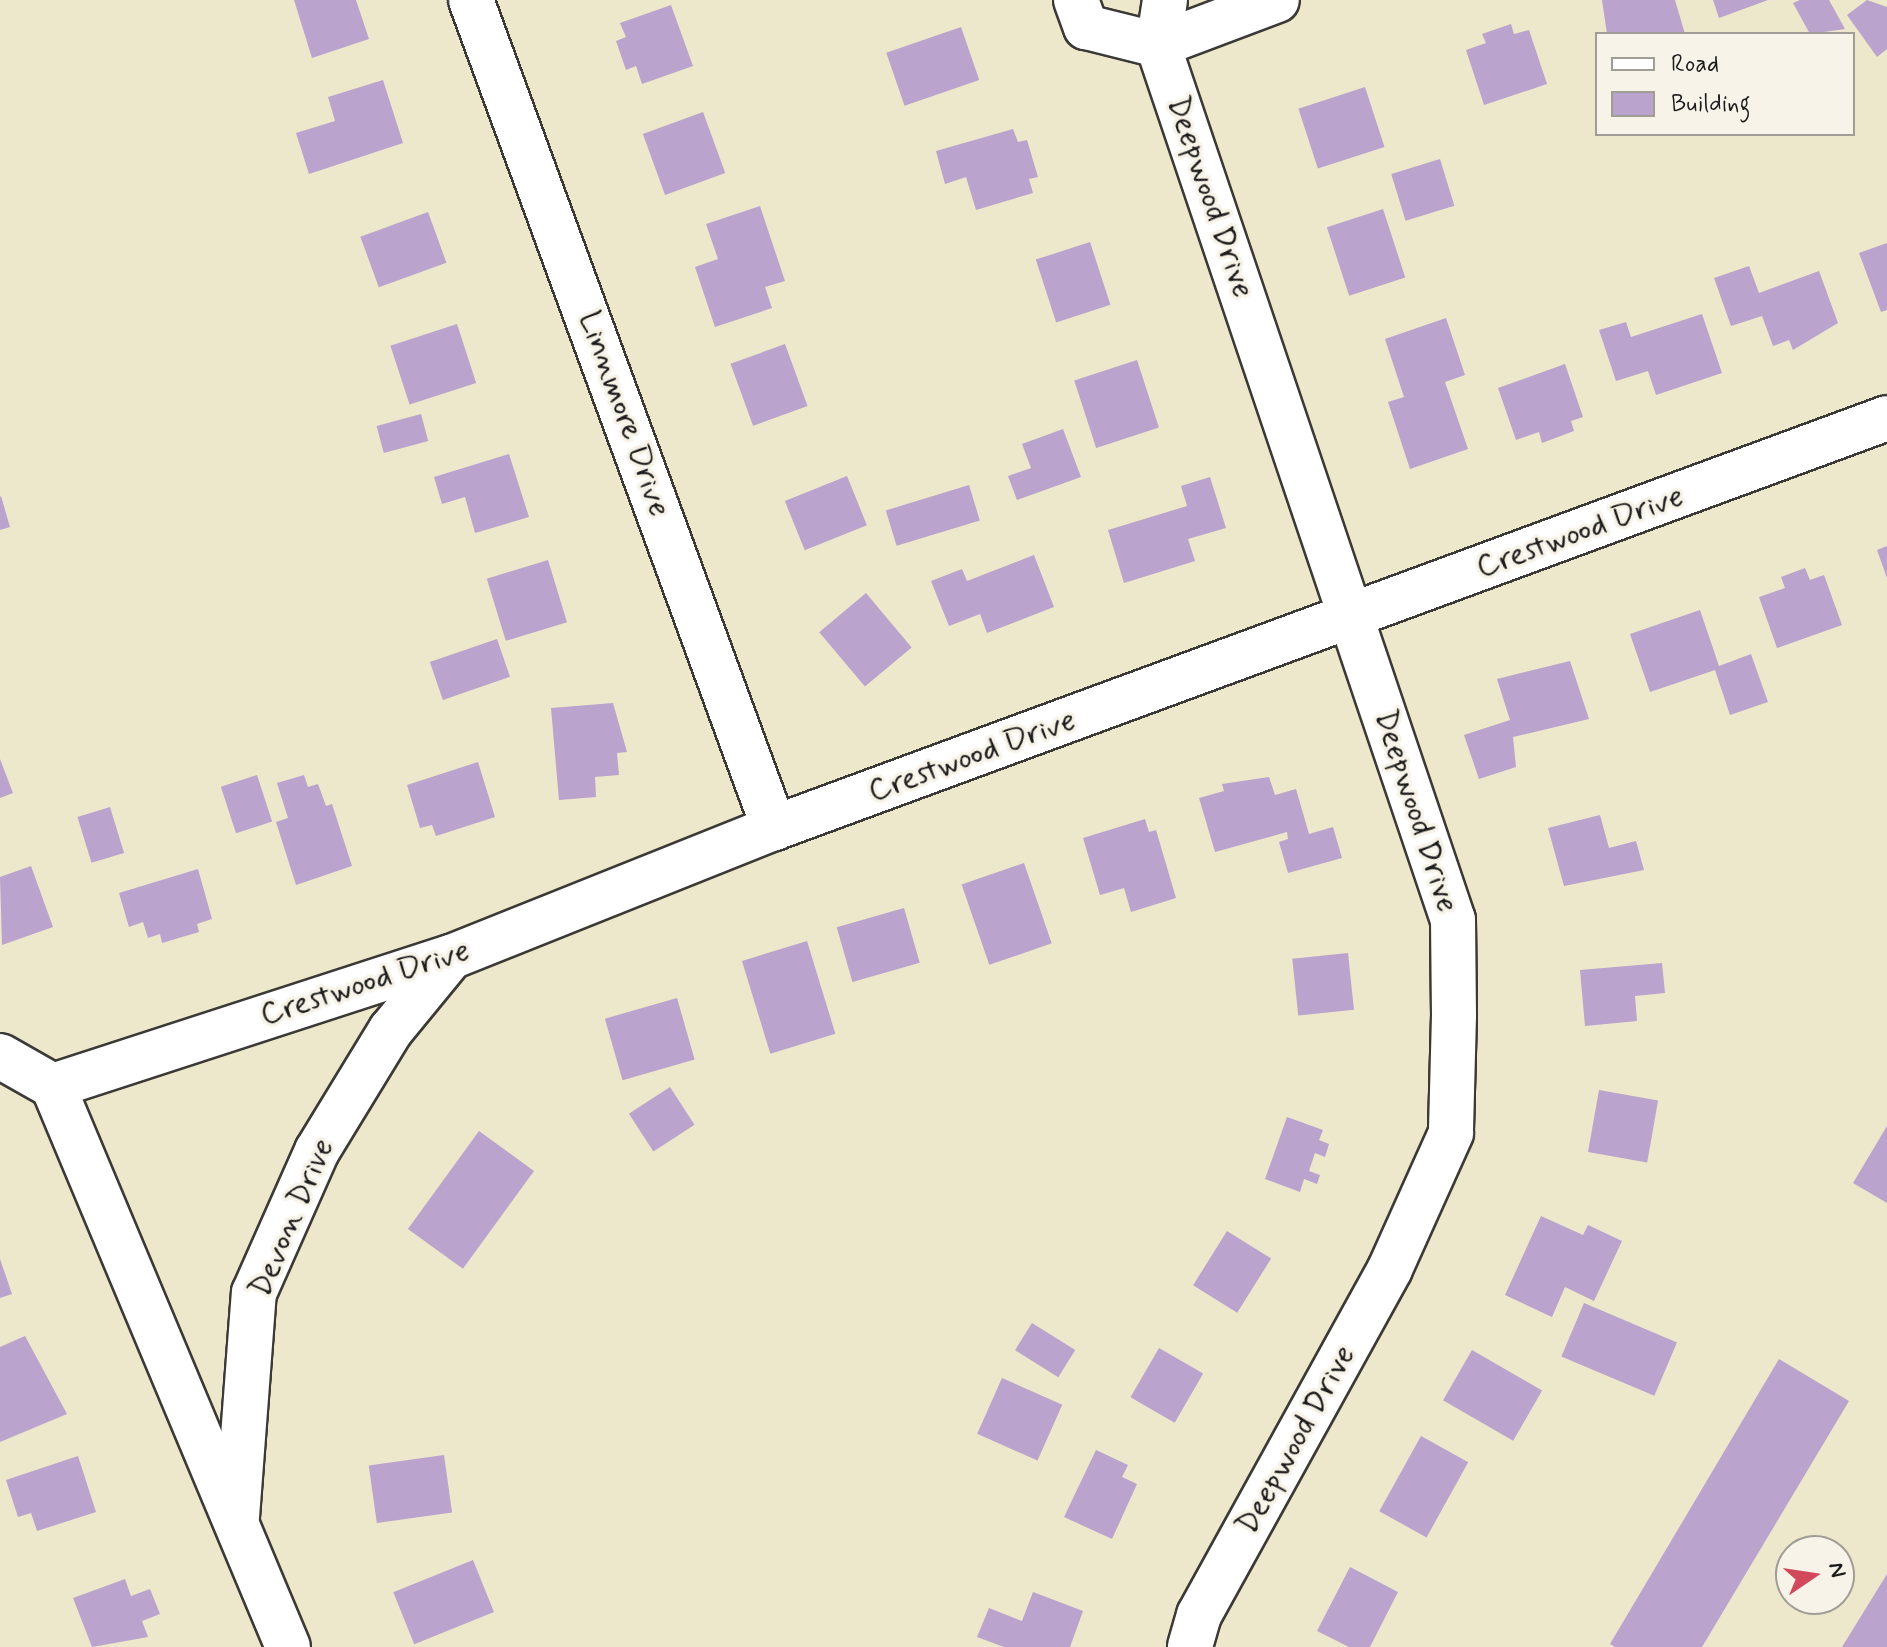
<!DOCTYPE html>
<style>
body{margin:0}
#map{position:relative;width:1887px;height:1647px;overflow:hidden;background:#ede7cb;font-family:Mynerve,sans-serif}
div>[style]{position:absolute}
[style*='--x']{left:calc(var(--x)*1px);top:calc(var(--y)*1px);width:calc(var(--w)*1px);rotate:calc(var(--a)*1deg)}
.building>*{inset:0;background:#baa3cc;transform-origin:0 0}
.roads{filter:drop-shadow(2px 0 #3b3a36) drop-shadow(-2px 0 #3b3a36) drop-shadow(0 2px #3b3a36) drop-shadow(0 -2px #3b3a36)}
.minor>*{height:44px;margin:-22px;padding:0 22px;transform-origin:22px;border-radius:22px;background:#fff}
span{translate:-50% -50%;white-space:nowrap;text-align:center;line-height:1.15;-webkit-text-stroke:7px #f7f3e8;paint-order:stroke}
.street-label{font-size:32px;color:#1c1c1c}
.legend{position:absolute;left:1595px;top:32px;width:260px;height:104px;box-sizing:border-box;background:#f7f3e8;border:2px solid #9f9d96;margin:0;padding:10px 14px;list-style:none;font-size:24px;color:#1c1c1c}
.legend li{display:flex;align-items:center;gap:16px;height:40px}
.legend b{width:40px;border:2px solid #9f9d96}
.north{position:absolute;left:1775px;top:1535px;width:80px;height:80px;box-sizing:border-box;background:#f7f3e8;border:2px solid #9f9d96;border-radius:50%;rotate:77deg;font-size:22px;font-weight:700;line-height:32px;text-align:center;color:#1c1c1c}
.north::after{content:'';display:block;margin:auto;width:28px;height:36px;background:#d1495b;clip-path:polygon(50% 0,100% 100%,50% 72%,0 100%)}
</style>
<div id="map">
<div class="building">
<div style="clip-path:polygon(294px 0,356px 0,369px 39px,312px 58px)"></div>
<div style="clip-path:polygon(1602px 0,1675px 0,1685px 34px,1607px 34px)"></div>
<div style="clip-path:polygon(1713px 0,1768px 0,1719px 18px)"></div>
<div style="clip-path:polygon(1800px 0,1829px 0,1845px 29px,1810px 34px,1793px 3px)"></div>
<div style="clip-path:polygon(1867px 0,1887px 7px,1887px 49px,1877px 57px,1847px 15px)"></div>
<div style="clip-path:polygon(671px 5px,693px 66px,642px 84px,636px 66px,626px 70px,616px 41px,626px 37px,620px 23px)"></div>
<div style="clip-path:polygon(1511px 24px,1514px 34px,1529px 30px,1547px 84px,1484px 105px,1466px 50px,1486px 43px,1482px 34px)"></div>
<div style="left:961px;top:27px;width:56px;height:79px;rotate:71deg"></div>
<div style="clip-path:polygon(383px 80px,403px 143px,309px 174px,296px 133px,335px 121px,328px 97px)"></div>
<div style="left:1365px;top:87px;width:63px;height:70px;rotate:72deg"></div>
<div style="left:703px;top:112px;width:65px;height:64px;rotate:70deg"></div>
<div style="clip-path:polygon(1013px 129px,1018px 142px,1027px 140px,1038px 177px,1029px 179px,1033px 193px,976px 210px,966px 177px,945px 184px,936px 151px)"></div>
<div style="left:1440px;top:159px;width:49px;height:51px;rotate:73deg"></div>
<div style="clip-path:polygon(760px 206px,785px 281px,765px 287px,772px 308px,715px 327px,695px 267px,718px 259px,706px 224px)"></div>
<div style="left:1383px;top:209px;width:72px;height:59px;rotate:72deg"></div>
<div style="left:428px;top:212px;width:54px;height:72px;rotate:70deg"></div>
<div style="left:1090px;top:242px;width:66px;height:57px;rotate:72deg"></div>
<div style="clip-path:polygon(1887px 243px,1887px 310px,1881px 312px,1859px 253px)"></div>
<div style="clip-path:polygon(1749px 266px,1759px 293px,1819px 271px,1838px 323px,1793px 350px,1789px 340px,1773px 346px,1762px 316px,1731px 326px,1714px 278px)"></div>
<div style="clip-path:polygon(1702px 314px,1722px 373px,1656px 395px,1648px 371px,1616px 381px,1599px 330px,1626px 322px,1631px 337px)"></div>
<div style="clip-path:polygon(1446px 318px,1465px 375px,1445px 382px,1468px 449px,1410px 469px,1388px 402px,1404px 397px,1385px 339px)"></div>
<div style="left:457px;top:324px;width:62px;height:70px;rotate:72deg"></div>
<div style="left:785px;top:344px;width:66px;height:58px;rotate:70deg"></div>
<div style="left:1137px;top:360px;width:71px;height:66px;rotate:72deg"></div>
<div style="clip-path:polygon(1565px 364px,1583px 417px,1571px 421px,1574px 431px,1542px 443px,1539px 432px,1516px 440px,1498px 388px)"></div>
<div style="left:421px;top:414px;width:28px;height:46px;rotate:75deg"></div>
<div style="clip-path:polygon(1063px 429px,1081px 477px,1017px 500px,1008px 476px,1031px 468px,1022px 444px)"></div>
<div style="clip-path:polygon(509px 454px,529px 517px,475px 533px,465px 497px,442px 504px,434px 477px)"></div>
<div style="left:847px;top:476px;width:53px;height:67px;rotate:68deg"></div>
<div style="clip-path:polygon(1210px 477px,1226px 528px,1188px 539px,1195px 561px,1124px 583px,1108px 530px,1187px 506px,1181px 486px)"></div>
<div style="left:969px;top:485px;width:37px;height:87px;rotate:73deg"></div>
<div style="clip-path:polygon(1px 496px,10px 527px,0 530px,0 497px)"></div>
<div style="clip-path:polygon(1887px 546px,1887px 578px,1877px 550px)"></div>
<div style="clip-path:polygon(1034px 555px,1054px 607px,987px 633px,980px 614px,949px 626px,931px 581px,962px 569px,967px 581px)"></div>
<div style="left:548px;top:560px;width:65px;height:64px;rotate:73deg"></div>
<div style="clip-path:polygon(1805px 568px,1810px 580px,1824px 575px,1842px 625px,1777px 648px,1759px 597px,1785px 588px,1781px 577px)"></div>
<div style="left:866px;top:593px;width:71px;height:61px;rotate:50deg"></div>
<div style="clip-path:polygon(1700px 610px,1719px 666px,1751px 654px,1768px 702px,1730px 715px,1715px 670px,1650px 692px,1630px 634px)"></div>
<div style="left:497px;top:639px;width:40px;height:71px;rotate:71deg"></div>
<div style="clip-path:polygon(1570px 661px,1589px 719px,1513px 737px,1516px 767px,1479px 779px,1464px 735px,1510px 720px,1497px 679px)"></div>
<div style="clip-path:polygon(613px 703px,627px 752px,617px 753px,619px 775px,595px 777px,596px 797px,559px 800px,551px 708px)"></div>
<div style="clip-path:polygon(0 759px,13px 793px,0 798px)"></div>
<div style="clip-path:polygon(478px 762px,495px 817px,436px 836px,432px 825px,420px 828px,407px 785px)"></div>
<div style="left:257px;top:775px;width:49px;height:38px;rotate:72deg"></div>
<div style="clip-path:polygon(304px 775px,308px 787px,318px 784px,326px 806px,332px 804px,352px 866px,296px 885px,276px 822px,288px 818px,277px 783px)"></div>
<div style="clip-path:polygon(1269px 777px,1275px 795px,1296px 789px,1309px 834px,1333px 827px,1342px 858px,1288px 873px,1279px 842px,1288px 839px,1287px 832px,1215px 852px,1199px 798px,1224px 791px,1222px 784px)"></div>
<div style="left:110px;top:807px;width:48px;height:34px;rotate:73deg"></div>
<div style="clip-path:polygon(1600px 815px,1609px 848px,1636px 841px,1644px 870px,1564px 886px,1548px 828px)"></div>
<div style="clip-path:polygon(1145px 819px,1149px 832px,1156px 830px,1176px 898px,1131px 912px,1124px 888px,1100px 895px,1083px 838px)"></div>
<div style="left:1024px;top:863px;width:85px;height:66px;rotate:71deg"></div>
<div style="clip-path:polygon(31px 866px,53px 927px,2px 945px,0 877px)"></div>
<div style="clip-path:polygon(198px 869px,212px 919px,197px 924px,199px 932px,162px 943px,160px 934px,148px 938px,143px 922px,129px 927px,119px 893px)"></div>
<div style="left:904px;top:908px;width:57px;height:70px;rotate:74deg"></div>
<div style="left:807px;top:941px;width:97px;height:68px;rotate:73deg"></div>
<div style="left:1348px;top:953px;width:57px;height:56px;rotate:84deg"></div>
<div style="clip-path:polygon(1662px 963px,1665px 993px,1635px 996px,1637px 1021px,1585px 1026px,1580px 970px)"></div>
<div style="left:677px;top:998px;width:64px;height:75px;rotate:74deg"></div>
<div style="left:670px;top:1087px;width:45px;height:49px;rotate:57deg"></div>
<div style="left:1599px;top:1090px;width:60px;height:63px;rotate:10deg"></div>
<div style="clip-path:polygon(1287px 1117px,1323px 1130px,1319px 1140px,1329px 1144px,1325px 1157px,1315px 1153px,1309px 1171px,1320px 1175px,1317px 1184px,1304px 1179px,1300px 1192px,1265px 1179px)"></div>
<div style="clip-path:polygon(1887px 1126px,1887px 1203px,1853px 1183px)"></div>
<div style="left:479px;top:1131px;width:68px;height:121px;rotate:36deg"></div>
<div style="clip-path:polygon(1541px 1216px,1583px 1235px,1588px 1225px,1622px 1241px,1594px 1301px,1565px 1287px,1552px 1317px,1505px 1295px)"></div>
<div style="left:1227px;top:1231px;width:52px;height:64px;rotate:32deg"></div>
<div style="clip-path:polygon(0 1259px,12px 1294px,0 1298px)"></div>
<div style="left:1584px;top:1303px;width:101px;height:58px;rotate:23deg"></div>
<div style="left:1032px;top:1323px;width:51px;height:32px;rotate:32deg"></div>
<div style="clip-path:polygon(25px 1336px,67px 1414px,0 1442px,0 1347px)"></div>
<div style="left:1159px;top:1348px;width:51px;height:57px;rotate:30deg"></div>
<div style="left:1472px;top:1350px;width:81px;height:58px;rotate:30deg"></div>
<div style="clip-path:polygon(1779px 1359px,1849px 1401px,1702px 1647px,1615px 1647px,1610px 1644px)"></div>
<div style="left:1002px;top:1378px;width:66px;height:61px;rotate:24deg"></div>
<div style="left:1421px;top:1436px;width:54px;height:86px;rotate:29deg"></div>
<div style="clip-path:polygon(1096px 1450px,1128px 1465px,1122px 1477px,1137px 1484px,1112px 1539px,1064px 1517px)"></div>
<div style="left:444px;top:1455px;width:58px;height:76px;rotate:82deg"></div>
<div style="clip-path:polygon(78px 1456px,96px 1512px,37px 1531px,31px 1513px,18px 1517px,6px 1480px)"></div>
<div style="left:473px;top:1560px;width:56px;height:86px;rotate:68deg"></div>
<div style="clip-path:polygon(1350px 1567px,1398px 1592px,1370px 1647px,1349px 1647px,1317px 1631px)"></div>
<div style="clip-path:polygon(1887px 1574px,1887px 1647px,1842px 1647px)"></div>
<div style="clip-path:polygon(125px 1579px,131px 1596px,150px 1589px,160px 1614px,142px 1621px,148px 1637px,92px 1647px,73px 1598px)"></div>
<div style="clip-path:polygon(1033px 1592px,1083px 1611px,1070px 1647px,1004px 1647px,977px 1637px,989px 1608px,1022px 1621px)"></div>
</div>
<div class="roads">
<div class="minor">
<div style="--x:471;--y:0;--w:882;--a:69.9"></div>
<div style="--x:1076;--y:0;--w:29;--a:70"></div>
<div style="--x:1086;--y:27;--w:74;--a:14"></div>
<div style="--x:1165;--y:0;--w:46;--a:98.8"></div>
<div style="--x:1158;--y:45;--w:923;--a:71.37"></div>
<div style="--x:1453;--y:920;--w:95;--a:89.4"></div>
<div style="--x:1454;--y:1015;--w:118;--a:91.5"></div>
<div style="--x:1451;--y:1133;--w:149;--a:114.2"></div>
<div style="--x:1390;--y:1269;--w:395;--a:118.9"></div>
<div style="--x:1199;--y:1615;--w:33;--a:106"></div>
<div style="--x:1158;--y:45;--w:127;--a:-20.7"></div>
<div style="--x:0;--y:1056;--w:61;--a:29.5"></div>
<div style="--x:53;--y:1086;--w:418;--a:-18"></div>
<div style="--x:451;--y:957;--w:348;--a:-21.8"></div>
<div style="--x:774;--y:828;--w:1186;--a:-20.22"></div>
<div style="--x:53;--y:1086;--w:608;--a:67.27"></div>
<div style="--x:237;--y:1517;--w:225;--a:-85.7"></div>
<div style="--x:254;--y:1293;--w:155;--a:-66.1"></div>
<div style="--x:317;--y:1151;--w:142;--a:-58.6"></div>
<div style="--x:391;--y:1030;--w:94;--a:-50.6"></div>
</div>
</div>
<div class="street-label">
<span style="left:1210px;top:197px;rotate:71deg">Deepwood Drive</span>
<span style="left:624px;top:414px;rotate:70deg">Linnmore Drive</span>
<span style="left:1580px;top:532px;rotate:-20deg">Crestwood Drive</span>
<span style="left:972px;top:756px;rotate:-20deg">Crestwood Drive</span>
<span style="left:1416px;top:811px;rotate:72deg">Deepwood Drive</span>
<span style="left:365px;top:983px;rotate:-18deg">Crestwood Drive</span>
<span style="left:292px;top:1218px;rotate:-67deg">Devon Drive</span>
<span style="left:1296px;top:1440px;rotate:-61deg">Deepwood Drive</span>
</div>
<ul class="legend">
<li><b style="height:10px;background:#fff"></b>Road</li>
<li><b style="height:22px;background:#baa3cc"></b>Building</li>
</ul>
<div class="north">N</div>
</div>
